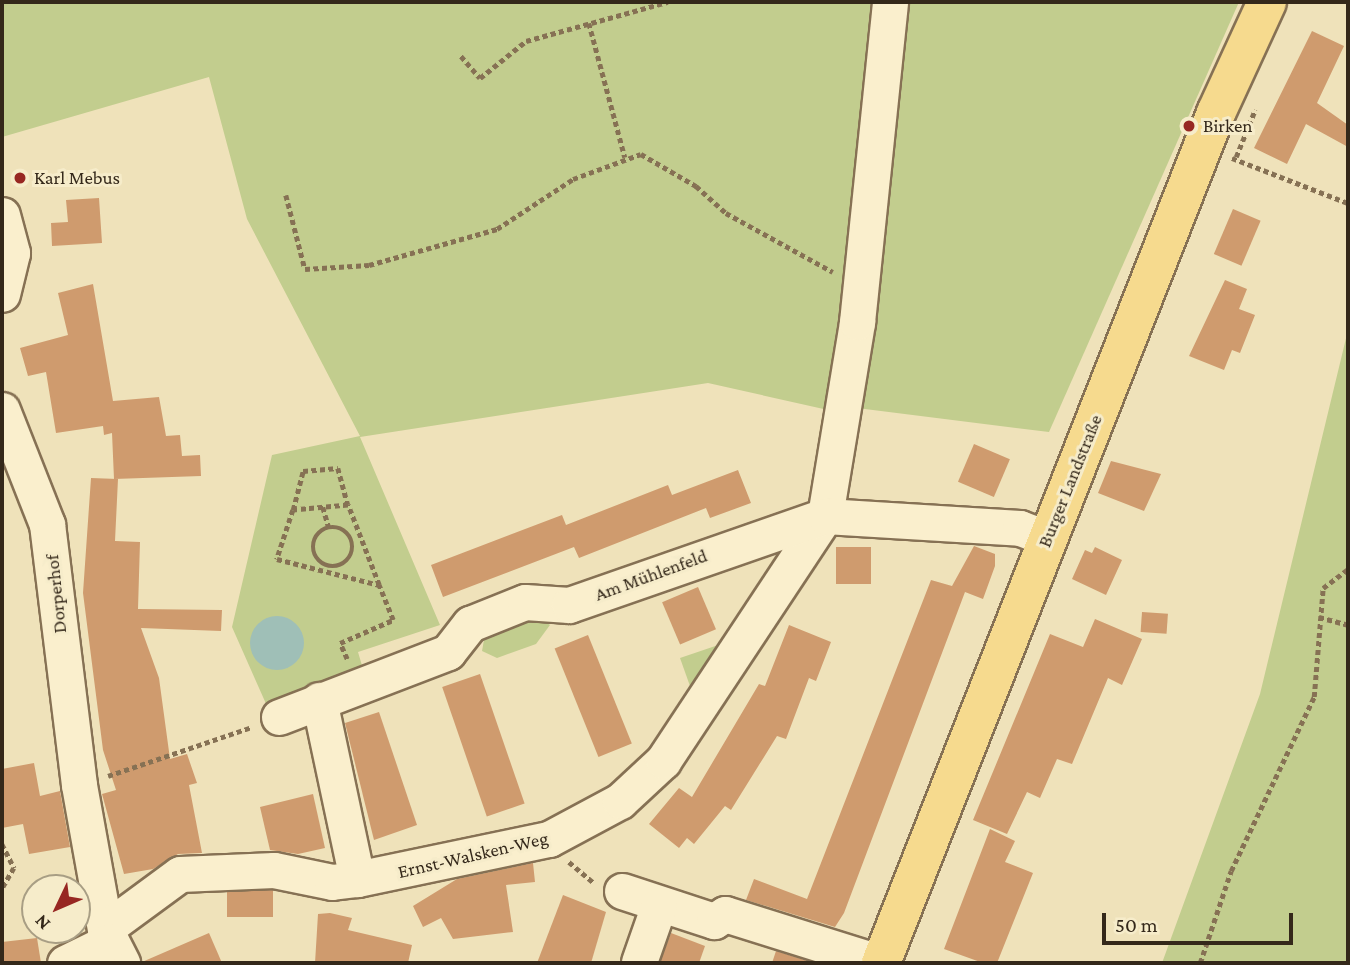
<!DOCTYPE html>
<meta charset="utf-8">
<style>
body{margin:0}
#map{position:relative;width:1350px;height:965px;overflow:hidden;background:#efe2ba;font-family:"Crimson Pro",serif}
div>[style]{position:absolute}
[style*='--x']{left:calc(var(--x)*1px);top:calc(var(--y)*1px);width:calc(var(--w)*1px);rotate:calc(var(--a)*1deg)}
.green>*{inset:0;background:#c2cd8e}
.water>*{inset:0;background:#9fbfb7}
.round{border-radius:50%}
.building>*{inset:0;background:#cf9b6e;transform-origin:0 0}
.path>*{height:4.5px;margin-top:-2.25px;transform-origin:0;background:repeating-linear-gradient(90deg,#867154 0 5px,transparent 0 8.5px)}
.path>.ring{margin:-2.25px;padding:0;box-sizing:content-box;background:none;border:4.5px solid #867154;border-radius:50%}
.roads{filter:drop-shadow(2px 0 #867154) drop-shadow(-2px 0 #867154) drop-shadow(0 2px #867154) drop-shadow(0 -2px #867154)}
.minor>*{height:35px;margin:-17.5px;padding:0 17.5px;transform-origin:17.5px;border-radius:17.5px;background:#faefcd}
.major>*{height:38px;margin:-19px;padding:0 19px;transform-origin:19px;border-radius:19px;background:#f6da8e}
.dots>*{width:19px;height:19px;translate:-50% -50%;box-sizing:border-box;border:4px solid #f6ecca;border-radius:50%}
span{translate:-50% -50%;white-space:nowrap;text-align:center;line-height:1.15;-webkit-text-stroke:6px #f6ecca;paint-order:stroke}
.poi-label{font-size:19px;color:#34281a}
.left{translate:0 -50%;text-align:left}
.street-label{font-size:19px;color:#34281a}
.frame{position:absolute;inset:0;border:4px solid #34281a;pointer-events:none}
.north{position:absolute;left:21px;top:874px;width:70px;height:70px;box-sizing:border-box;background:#f6ecca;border:2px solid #a89e84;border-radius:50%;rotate:226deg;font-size:19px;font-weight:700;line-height:28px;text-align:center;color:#34281a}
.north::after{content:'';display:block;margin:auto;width:24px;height:32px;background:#972722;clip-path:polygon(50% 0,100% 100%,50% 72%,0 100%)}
.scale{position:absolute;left:1102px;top:913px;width:191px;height:32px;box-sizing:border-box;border:4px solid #34281a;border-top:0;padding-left:9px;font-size:21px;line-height:24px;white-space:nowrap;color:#34281a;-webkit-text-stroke:5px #f6ecca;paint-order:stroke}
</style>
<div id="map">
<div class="green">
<div style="clip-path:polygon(2px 2px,880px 2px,828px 410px,708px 383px,360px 437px,440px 625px,358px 652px,363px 669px,267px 706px,232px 627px,272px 455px,360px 436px,247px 219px,209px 77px,2px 137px)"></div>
<div style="clip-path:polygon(902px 2px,1239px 2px,1049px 432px,857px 408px)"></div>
<div style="clip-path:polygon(1348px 330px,1348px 963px,1162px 963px,1260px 694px)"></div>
<div style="clip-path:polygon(530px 611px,550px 625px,536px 644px,497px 658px,482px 651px,486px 629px)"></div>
<div style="clip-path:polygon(733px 640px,700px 692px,690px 686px,680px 658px)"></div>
</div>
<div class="water">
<div class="round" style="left:250px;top:616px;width:54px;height:54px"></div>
</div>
<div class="building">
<div style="clip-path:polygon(1312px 31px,1344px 46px,1317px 103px,1348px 125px,1348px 147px,1306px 124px,1287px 164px,1254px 148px)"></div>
<div style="clip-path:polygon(99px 198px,102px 243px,52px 246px,51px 223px,68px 222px,66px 200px)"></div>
<div style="left:1233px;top:209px;width:30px;height:49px;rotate:23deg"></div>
<div style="clip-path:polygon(1225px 280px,1247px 289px,1239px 309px,1255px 315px,1240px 353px,1232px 350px,1224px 370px,1189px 356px)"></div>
<div style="clip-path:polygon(93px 284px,113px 401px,159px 397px,166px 436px,180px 435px,182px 456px,200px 455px,201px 476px,114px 479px,112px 433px,104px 435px,103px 426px,56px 433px,46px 372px,28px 376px,20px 348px,68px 335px,58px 293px)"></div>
<div style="left:974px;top:444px;width:39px;height:41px;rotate:23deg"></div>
<div style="clip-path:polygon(1111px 461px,1161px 474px,1144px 511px,1098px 493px)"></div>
<div style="clip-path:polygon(738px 470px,751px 503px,710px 518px,706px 508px,579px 558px,574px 547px,443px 597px,431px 565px,562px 515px,566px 525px,668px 485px,672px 495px)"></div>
<div style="clip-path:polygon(91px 478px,118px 479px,115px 541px,140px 542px,138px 609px,222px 610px,221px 631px,141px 628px,159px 678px,170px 759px,187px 754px,197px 783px,189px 785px,202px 853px,178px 854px,153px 869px,124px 874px,102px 794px,116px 790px,103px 750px,83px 593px)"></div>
<div style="clip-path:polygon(974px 546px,995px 554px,995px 566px,983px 599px,965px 592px,844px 913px,835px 927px,746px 900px,754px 879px,807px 899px,931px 580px,952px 586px)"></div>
<div style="left:836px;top:547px;width:35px;height:37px"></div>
<div style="clip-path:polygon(1095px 547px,1122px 560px,1106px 595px,1072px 579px,1085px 550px,1092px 553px)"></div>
<div style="left:698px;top:587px;width:46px;height:39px;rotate:67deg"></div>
<div style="left:1142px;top:612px;width:26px;height:20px;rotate:4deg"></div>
<div style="clip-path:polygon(1095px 619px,1142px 639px,1122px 685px,1108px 678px,1072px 764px,1057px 759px,1040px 798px,1027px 792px,1007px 834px,973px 820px,1050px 634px,1083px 647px)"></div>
<div style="clip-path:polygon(789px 625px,831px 642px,816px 681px,809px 678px,786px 739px,777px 736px,731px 810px,725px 806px,694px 844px,687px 838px,679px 848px,649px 824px,679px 788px,692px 797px,759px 684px,765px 686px)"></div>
<div style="left:588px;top:635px;width:117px;height:36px;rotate:68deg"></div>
<div style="left:480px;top:674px;width:137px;height:40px;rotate:71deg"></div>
<div style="clip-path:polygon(379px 712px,417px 825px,374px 840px,345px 723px)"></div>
<div style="clip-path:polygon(34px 763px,40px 796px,60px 791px,70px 847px,29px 854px,23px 824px,2px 828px,2px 769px)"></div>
<div style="clip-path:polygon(313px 794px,325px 848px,298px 854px,270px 850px,260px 807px)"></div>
<div style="clip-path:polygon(990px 829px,1015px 841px,1005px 862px,1033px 873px,997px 963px,983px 963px,944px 949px)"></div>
<div style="clip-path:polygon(533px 863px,535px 882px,506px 885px,513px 932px,453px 939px,441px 918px,423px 927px,413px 906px,457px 879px)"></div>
<div style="left:273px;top:890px;width:27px;height:46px;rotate:90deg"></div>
<div style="clip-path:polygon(563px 895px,606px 912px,591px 963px,537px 963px)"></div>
<div style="clip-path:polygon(330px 913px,352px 918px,348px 930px,412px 945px,408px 963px,315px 963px,318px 914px)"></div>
<div style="clip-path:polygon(209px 933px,222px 963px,142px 963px,142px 962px)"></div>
<div style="clip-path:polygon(671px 933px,705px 946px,699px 963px,660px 962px)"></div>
<div style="clip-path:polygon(37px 938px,41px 963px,2px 963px,2px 942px)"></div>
<div style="clip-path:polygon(776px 951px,811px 962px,772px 963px)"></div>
</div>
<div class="path">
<div style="--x:589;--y:23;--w:139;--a:75"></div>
<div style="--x:461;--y:56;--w:29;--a:49"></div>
<div style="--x:480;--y:78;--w:59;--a:-38.8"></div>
<div style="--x:526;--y:41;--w:147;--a:-15.4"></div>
<div style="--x:1236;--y:157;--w:51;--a:-68"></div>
<div style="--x:1232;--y:158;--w:124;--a:21.2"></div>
<div style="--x:286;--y:195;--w:76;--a:75.6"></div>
<div style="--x:305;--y:269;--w:64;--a:-3.6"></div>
<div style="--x:369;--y:265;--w:133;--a:-15.7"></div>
<div style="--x:497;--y:229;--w:91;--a:-33.3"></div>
<div style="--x:573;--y:179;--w:72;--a:-20.2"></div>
<div style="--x:641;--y:154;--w:64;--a:30.2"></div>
<div style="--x:696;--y:186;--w:40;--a:42"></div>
<div style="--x:726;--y:213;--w:122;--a:28.9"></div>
<div style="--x:323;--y:507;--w:22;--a:74"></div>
<div style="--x:293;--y:510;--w:40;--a:-75.6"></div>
<div style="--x:303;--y:471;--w:35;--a:-5"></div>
<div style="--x:338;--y:468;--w:38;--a:75"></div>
<div class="ring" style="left:313px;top:527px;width:35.5px;height:35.5px"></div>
<div style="--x:1319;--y:617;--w:30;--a:15"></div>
<div style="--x:347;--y:659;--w:17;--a:-114"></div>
<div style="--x:340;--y:643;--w:58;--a:-23.5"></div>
<div style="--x:393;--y:620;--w:38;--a:-112"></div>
<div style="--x:379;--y:585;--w:86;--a:-111.2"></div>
<div style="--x:348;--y:505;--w:55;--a:174.8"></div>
<div style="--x:293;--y:510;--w:52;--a:108.1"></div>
<div style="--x:277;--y:559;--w:105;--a:14.3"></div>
<div style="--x:108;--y:776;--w:152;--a:-18.8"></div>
<div style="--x:2;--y:844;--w:27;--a:63"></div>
<div style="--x:14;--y:868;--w:24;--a:120"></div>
<div style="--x:569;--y:862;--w:33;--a:40"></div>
<div style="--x:1200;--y:963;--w:97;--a:-71.4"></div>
<div style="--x:1231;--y:871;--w:193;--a:-64.5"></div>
<div style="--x:1314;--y:697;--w:109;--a:-85.3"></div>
<div style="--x:1323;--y:588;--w:31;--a:-37"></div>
</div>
<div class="roads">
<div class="minor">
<div style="--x:2;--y:215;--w:39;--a:75"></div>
<div style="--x:12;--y:253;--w:42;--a:103.7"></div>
<div style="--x:2;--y:410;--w:123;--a:68.5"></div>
<div style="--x:47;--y:524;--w:263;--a:83"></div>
<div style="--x:79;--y:785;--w:146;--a:79.8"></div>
<div style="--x:105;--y:929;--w:38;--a:63"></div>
<div style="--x:319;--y:700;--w:183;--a:78"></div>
<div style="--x:357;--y:879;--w:196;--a:-11.8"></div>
<div style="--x:549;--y:839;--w:81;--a:-28.2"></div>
<div style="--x:620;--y:801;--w:59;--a:-42.9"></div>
<div style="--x:663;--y:761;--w:294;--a:-56.5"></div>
<div style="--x:825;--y:516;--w:197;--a:-80.6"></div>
<div style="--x:857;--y:322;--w:322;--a:-84.1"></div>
<div style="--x:279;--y:717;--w:181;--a:-21"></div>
<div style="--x:448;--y:652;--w:36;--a:-52"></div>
<div style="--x:470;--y:624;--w:59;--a:-21.8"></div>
<div style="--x:525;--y:602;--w:44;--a:3.9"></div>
<div style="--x:569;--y:605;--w:271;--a:-19.2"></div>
<div style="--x:825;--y:516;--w:195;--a:3.5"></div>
<div style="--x:1020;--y:528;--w:28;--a:21"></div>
<div style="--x:622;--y:891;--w:97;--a:18.1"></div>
<div style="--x:714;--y:921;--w:13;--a:-32"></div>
<div style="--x:725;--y:914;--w:164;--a:17.4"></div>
<div style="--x:105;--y:929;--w:93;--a:-36.3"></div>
<div style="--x:180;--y:874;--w:94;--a:-2.4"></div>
<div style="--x:274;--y:870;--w:59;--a:11.7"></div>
<div style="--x:332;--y:882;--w:25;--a:-7"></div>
<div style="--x:639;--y:962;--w:60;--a:-70.7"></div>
<div style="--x:65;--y:963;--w:50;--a:-26.1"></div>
</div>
<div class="major">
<div style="--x:881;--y:963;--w:914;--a:-68.49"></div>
<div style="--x:1216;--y:113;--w:122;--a:-65.3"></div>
</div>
</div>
<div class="dots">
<div style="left:1189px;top:126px;background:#972722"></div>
<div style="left:20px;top:178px;background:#972722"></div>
</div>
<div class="poi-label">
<span class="left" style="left:1203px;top:126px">Birken</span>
<span class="left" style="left:34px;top:178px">Karl Mebus</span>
</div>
<div class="street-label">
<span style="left:1070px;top:481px;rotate:-68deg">Burger Landstraße</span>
<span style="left:651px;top:575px;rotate:-20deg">Am Mühlenfeld</span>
<span style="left:56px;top:594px;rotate:-96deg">Dorperhof</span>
<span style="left:473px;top:855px;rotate:-13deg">Ernst-Walsken-Weg</span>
</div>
<div class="frame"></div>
<div class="north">N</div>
<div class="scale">50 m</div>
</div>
